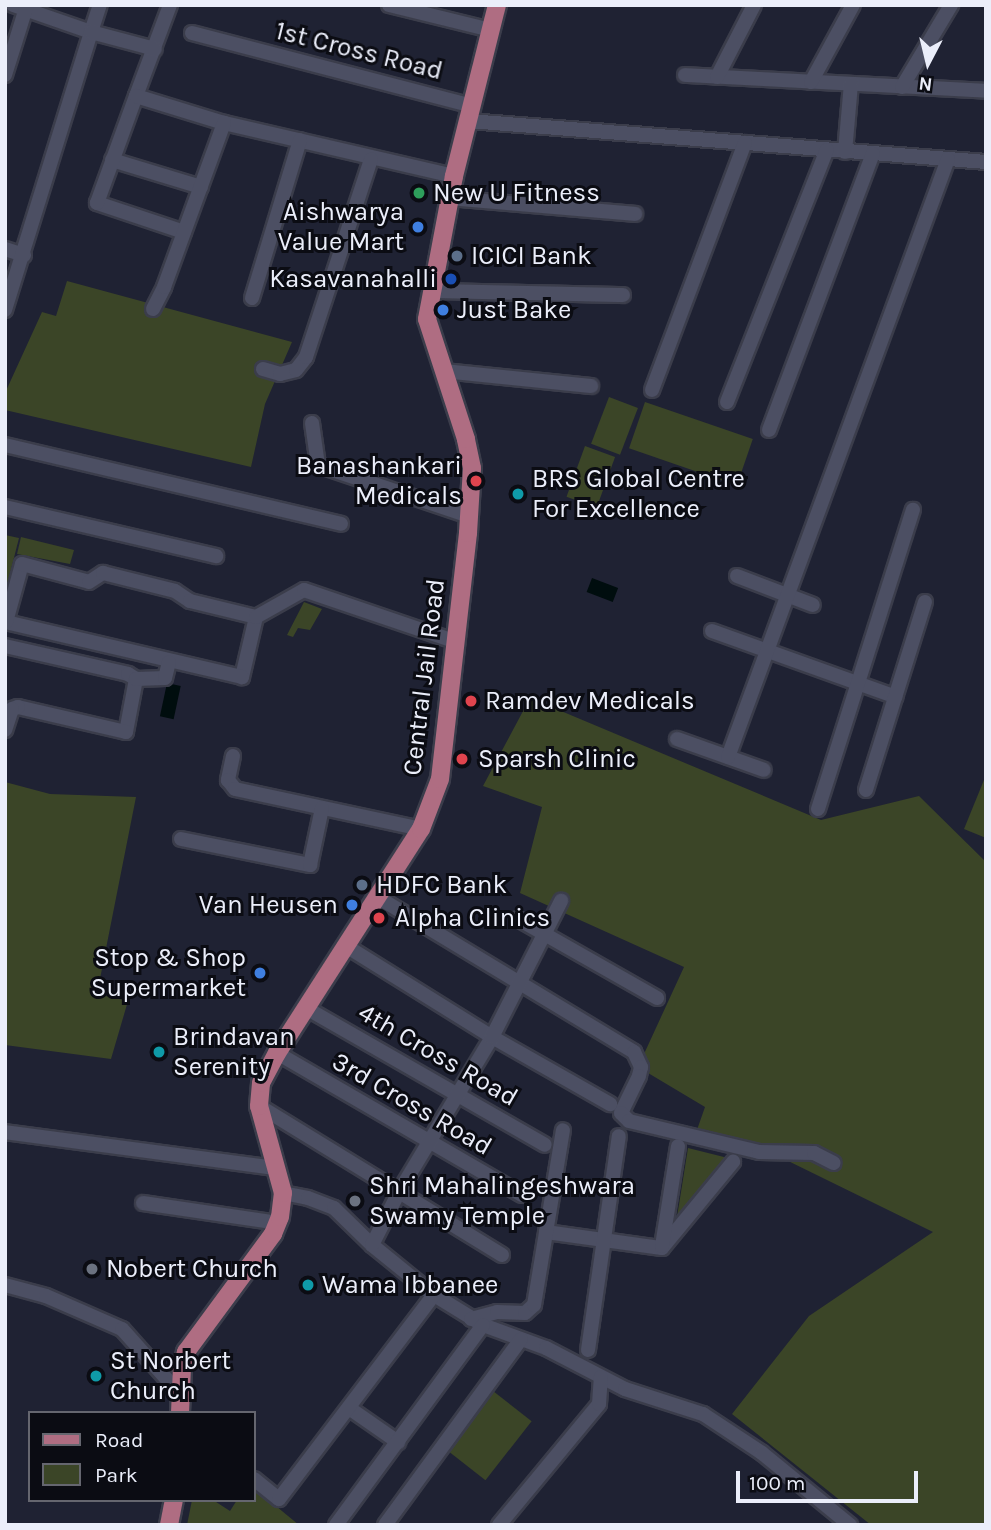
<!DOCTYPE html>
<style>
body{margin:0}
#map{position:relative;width:991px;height:1530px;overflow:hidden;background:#1f2233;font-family:Karla,sans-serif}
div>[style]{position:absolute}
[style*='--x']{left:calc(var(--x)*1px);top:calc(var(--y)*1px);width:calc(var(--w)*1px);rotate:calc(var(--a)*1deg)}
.green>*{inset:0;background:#3b4527;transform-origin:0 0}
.water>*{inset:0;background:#000d0e;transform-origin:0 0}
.roads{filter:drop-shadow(2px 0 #3b3d4b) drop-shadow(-2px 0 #3b3d4b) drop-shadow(0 2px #3b3d4b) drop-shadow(0 -2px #3b3d4b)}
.minor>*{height:14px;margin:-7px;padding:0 7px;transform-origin:7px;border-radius:7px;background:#4c4f63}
.major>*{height:18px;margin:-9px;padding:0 9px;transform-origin:9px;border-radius:9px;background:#af6d82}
.dots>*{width:19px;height:19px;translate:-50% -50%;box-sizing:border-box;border:4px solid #0b0c13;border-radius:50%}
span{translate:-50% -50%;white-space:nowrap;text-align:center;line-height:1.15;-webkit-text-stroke:6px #0b0c13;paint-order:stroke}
.street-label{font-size:26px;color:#ebeefa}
.poi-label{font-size:26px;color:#ebeefa}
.left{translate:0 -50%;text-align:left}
.right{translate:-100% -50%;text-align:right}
.frame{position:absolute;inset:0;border:7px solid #ebeefa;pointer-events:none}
.legend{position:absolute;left:28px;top:1411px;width:228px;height:91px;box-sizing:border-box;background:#0b0c13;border:2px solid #65666f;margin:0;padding:9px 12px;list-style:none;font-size:21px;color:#ebeefa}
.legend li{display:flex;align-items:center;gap:14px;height:35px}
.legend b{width:35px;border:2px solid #65666f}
.north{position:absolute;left:893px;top:28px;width:70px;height:70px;-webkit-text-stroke:5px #0b0c13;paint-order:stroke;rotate:187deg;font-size:19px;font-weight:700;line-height:28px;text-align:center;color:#ebeefa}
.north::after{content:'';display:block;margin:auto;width:24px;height:32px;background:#ebeefa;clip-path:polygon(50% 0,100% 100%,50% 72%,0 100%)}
.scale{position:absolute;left:736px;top:1471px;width:182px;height:32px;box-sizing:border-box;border:4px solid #ebeefa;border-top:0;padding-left:9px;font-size:21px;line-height:24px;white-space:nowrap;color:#ebeefa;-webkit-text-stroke:5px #0b0c13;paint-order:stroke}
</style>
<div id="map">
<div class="green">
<div style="clip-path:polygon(67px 281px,292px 342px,265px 404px,251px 467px,5px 410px,5px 393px,42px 312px,56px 316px)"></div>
<div style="left:609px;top:397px;width:31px;height:50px;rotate:21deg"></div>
<div style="left:645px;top:402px;width:114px;height:49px;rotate:19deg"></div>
<div style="left:585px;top:446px;width:32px;height:54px;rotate:20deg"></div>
<div style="clip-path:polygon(5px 535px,19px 538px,5px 593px)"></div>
<div style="clip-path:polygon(21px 537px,74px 550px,70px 564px,17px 554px)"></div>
<div style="clip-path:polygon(304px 602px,322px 609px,310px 630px,298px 628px,293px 637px,287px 635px)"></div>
<div style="clip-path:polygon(530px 698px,821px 820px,919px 796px,986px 862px,986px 1525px,871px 1525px,732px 1414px,809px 1316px,933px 1232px,780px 1157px,692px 1144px,705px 1107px,638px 1067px,684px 967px,520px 893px,542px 807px,483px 786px)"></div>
<div style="clip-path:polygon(986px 775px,986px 838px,964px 829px)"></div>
<div style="clip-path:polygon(5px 782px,50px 794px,136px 797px,97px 994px,128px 1001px,111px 1059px,5px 1045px)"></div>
<div style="clip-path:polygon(688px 1148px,728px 1158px,677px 1217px)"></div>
<div style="left:493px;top:1391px;width:49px;height:75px;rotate:38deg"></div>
<div style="clip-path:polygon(254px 1488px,299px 1525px,187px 1525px,192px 1500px,213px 1500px,230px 1511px,237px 1500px,254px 1500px)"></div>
</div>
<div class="water">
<div style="left:592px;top:578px;width:28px;height:15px;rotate:21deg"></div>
<div style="left:167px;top:683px;width:14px;height:34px;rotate:12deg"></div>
</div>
<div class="roads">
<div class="minor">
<div style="--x:13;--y:5;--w:83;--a:19.1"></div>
<div style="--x:91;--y:32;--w:28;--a:-72"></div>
<div style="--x:389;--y:5;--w:105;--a:13.8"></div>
<div style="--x:192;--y:33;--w:290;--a:14.6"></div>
<div style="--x:5;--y:75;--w:73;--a:-72.6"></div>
<div style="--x:685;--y:75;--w:301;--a:3"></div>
<div style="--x:717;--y:77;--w:81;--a:-62.8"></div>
<div style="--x:811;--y:82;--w:88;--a:-61.4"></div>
<div style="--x:902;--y:87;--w:96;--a:-59.1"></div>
<div style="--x:136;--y:96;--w:97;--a:-69.5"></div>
<div style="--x:469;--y:121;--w:519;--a:4.53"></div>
<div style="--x:845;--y:152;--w:68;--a:-85"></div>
<div style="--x:112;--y:160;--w:93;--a:16.9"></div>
<div style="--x:450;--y:198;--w:186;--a:4.9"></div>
<div style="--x:184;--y:232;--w:92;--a:-161.6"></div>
<div style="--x:97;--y:203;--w:114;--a:-70"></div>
<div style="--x:136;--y:96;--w:92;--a:17.1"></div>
<div style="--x:224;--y:123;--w:236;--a:13"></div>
<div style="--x:5;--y:249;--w:20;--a:18"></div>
<div style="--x:432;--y:291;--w:191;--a:1.2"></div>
<div style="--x:252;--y:298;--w:165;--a:-73.1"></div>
<div style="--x:153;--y:309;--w:25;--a:-63"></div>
<div style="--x:164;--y:287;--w:175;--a:-69.9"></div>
<div style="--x:5;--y:310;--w:291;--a:-72.8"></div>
<div style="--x:91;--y:32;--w:66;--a:14.9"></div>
<div style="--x:263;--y:369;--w:18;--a:16"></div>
<div style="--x:280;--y:374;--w:16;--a:-14"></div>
<div style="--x:296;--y:370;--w:16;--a:-52"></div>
<div style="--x:306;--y:357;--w:208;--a:-71.8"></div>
<div style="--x:443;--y:371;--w:149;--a:5.8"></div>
<div style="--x:652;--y:390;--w:264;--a:-69.4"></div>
<div style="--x:727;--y:402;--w:271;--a:-68.4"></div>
<div style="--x:312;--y:423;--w:42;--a:81.9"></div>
<div style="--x:318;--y:465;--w:159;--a:18.7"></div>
<div style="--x:769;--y:430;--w:295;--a:-69.4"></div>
<div style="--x:5;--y:445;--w:345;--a:13.2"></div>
<div style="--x:5;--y:507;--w:217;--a:13.1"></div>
<div style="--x:737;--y:576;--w:81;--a:20.9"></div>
<div style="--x:256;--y:617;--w:62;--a:103.1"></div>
<div style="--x:242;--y:677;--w:242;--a:-166.9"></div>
<div style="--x:6;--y:622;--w:60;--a:-74.6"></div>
<div style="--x:22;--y:564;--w:69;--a:15"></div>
<div style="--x:89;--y:582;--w:17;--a:-33"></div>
<div style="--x:103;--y:573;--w:74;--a:14"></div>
<div style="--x:175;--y:591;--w:18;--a:34"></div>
<div style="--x:190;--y:601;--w:68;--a:13.6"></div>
<div style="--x:256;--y:617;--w:55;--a:-29.4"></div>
<div style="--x:304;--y:590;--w:158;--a:18.8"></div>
<div style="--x:712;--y:631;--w:195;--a:19.7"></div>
<div style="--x:5;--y:646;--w:126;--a:12.8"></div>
<div style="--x:128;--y:674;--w:9;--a:32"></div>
<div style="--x:136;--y:679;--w:54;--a:100.7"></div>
<div style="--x:126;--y:732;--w:111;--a:-167"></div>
<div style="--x:18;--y:707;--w:6;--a:162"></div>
<div style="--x:12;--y:709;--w:22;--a:108"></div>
<div style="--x:136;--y:679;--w:29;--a:-2"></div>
<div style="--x:165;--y:678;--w:16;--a:-76"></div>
<div style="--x:677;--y:739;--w:92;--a:19.6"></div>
<div style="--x:233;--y:756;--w:25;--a:102"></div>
<div style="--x:228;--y:780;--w:11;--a:52"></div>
<div style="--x:235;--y:789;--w:190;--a:12.1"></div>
<div style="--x:728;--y:757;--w:637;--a:-69.8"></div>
<div style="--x:866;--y:790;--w:197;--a:-72.6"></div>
<div style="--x:818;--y:809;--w:314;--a:-72.4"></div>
<div style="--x:181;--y:839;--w:132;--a:11.4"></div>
<div style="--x:310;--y:865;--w:58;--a:-78.1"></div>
<div style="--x:379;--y:898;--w:298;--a:31.1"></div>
<div style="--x:634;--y:1052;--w:17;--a:65"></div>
<div style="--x:641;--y:1067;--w:9;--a:103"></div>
<div style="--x:639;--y:1076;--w:41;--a:115.9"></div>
<div style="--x:621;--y:1113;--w:11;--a:45"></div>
<div style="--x:629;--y:1121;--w:134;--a:13.4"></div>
<div style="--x:759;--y:1152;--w:55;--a:1"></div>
<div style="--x:814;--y:1153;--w:22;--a:27"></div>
<div style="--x:518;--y:919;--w:160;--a:29.6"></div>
<div style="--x:346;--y:946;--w:172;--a:31.9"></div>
<div style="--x:492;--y:1037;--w:136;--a:29.6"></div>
<div style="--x:306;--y:1008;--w:275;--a:29.8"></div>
<div style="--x:277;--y:1053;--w:283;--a:30.1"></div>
<div style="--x:259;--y:1106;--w:285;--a:31.5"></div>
<div style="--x:5;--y:1132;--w:273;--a:7.6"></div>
<div style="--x:283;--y:1193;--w:25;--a:11"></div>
<div style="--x:308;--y:1198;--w:28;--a:21"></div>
<div style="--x:334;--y:1208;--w:53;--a:44.2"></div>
<div style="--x:372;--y:1245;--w:76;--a:39.1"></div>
<div style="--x:431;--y:1293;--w:61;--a:31.6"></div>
<div style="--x:483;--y:1325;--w:67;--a:20.1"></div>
<div style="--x:546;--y:1348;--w:89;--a:27.4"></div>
<div style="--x:625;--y:1389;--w:82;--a:17.8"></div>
<div style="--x:703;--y:1414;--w:71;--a:33.5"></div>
<div style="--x:762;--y:1453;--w:114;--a:39.3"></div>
<div style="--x:143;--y:1203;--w:136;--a:8.4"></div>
<div style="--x:546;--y:1232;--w:117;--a:7.9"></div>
<div style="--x:662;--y:1248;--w:112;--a:-50.5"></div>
<div style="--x:372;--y:1245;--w:59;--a:-63"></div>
<div style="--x:399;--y:1192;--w:181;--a:-59"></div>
<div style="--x:492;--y:1037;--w:153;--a:-63.1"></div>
<div style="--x:662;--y:1246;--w:101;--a:-80.9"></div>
<div style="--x:5;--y:1285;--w:42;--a:15"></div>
<div style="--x:46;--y:1296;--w:83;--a:23.5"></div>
<div style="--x:122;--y:1329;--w:87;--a:48.3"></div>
<div style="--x:471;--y:1319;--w:27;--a:-15"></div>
<div style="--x:497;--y:1312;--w:28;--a:2"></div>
<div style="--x:525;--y:1313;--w:12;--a:-42"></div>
<div style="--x:534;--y:1305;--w:177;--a:-80.6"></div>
<div style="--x:588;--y:1350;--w:216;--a:-81.8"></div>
<div style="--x:349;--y:1408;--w:60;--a:34.8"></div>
<div style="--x:254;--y:1479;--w:32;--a:39"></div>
<div style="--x:279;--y:1499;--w:256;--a:-52.8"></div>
<div style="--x:336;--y:1525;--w:248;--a:-53.7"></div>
<div style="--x:385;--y:1525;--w:230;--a:-53.8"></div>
<div style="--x:499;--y:1525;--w:157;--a:-50.4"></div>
<div style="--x:599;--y:1404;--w:27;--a:-86"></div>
</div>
<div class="major">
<div style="--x:180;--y:1413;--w:46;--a:-87.5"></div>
<div style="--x:182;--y:1367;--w:16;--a:-75"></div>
<div style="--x:186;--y:1352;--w:147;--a:-53.6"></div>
<div style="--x:273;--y:1234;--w:18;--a:-68"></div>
<div style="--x:280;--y:1217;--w:24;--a:-83"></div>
<div style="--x:283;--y:1193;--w:90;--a:-105.4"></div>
<div style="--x:259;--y:1106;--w:23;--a:-85"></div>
<div style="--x:261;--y:1083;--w:34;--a:-62"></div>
<div style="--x:277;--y:1053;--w:266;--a:-57.3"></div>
<div style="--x:421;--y:829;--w:53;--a:-69.2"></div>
<div style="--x:440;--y:779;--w:248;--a:-83.5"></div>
<div style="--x:468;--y:533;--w:65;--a:-86.5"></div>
<div style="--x:472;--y:468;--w:30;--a:-102"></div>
<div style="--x:466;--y:439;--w:126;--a:-108"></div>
<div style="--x:427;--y:319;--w:146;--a:-79.3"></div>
<div style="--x:454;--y:176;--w:176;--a:-75.9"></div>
<div style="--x:169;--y:1525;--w:25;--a:-79"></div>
</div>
</div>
<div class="dots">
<div style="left:419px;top:193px;background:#2e9e5b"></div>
<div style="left:418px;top:227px;background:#3f7fe0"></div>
<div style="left:457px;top:256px;background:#5c6f8a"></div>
<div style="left:451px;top:279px;background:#1a4fb4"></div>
<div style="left:443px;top:310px;background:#3f7fe0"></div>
<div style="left:476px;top:481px;background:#e0444e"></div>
<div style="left:518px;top:494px;background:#0f9aa8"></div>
<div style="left:471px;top:701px;background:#e0444e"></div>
<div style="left:462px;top:759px;background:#e0444e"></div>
<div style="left:362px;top:885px;background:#5c6f8a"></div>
<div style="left:352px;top:905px;background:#3f7fe0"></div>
<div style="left:379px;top:918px;background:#e0444e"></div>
<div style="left:260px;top:973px;background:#3f7fe0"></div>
<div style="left:159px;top:1052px;background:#0f9aa8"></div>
<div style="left:355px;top:1201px;background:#6b7280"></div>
<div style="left:92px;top:1269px;background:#6b7280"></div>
<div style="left:308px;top:1285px;background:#0f9aa8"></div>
<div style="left:96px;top:1376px;background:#0f9aa8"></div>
</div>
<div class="street-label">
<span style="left:359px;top:51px;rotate:14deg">1st Cross Road</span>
<span style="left:424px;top:677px;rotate:-83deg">Central Jail Road</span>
<span style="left:438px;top:1055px;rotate:30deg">4th Cross Road</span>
<span style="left:412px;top:1104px;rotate:30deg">3rd Cross Road</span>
</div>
<div class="poi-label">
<span class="left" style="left:433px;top:193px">New U Fitness</span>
<span class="right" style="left:404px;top:227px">Aishwarya<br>Value Mart</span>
<span class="left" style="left:471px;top:256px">ICICI Bank</span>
<span class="right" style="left:437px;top:279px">Kasavanahalli</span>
<span class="left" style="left:457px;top:310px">Just Bake</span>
<span class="right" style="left:462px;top:481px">Banashankari<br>Medicals</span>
<span class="left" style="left:532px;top:494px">BRS Global Centre<br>For Excellence</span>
<span class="left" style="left:485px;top:701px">Ramdev Medicals</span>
<span class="left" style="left:478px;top:759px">Sparsh Clinic</span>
<span class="left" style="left:376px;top:885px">HDFC Bank</span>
<span class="right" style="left:338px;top:905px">Van Heusen</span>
<span class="left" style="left:395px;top:918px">Alpha Clinics</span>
<span class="right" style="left:246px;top:973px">Stop &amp; Shop<br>Supermarket</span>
<span class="left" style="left:173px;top:1052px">Brindavan<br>Serenity</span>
<span class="left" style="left:369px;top:1201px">Shri Mahalingeshwara<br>Swamy Temple</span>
<span class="left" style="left:106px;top:1269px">Nobert Church</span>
<span class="left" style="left:322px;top:1285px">Wama Ibbanee</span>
<span class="left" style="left:110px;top:1376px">St Norbert<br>Church</span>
</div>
<div class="frame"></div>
<ul class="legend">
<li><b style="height:9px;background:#af6d82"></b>Road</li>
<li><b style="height:19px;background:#3b4527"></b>Park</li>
</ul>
<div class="north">N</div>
<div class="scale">100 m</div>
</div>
